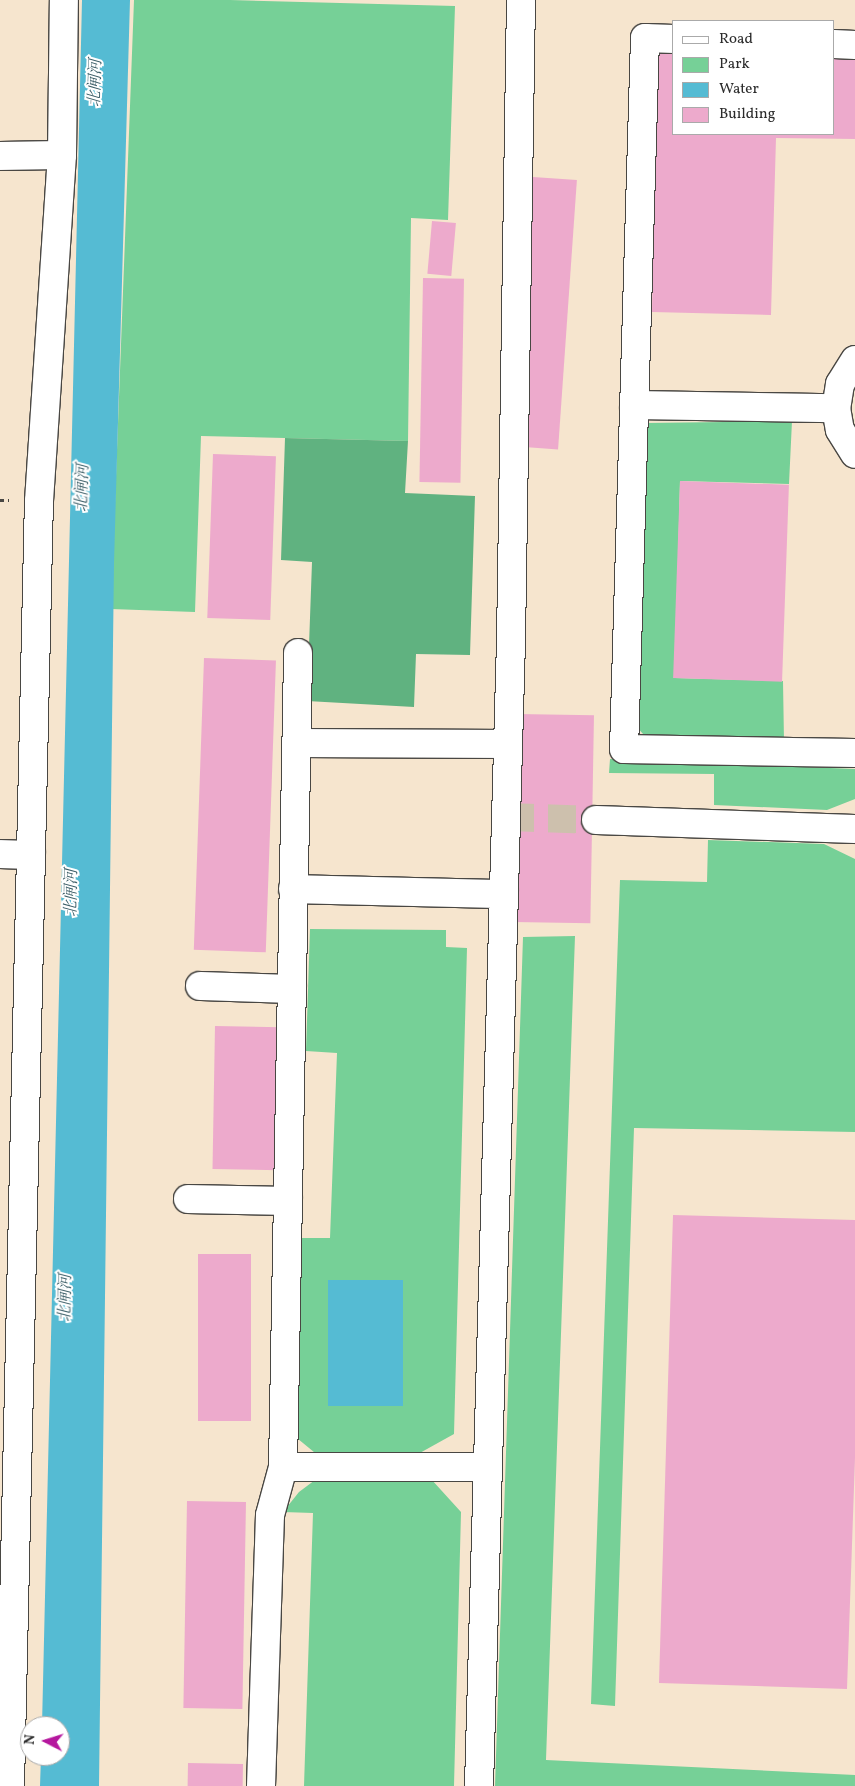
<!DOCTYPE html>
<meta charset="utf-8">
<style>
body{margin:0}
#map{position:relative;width:855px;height:1786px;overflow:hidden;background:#f6e5ce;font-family:Vollkorn,"Noto Serif SC",serif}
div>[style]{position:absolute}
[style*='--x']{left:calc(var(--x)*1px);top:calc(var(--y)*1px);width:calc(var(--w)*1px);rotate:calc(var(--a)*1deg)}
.green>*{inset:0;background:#76d097}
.forest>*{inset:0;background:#60b280}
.water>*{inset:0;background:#55bbd3;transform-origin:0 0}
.building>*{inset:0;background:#edaacc;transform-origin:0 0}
.minor-tunnel>*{height:28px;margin-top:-14px;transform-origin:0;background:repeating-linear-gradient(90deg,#cdc0ad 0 28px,transparent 0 42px)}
.path>*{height:3px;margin-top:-1.5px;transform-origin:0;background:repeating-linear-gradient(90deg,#494743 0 4px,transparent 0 8px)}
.roads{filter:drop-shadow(1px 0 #494743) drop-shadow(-1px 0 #494743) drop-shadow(0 1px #494743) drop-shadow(0 -1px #494743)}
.minor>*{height:28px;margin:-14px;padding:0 14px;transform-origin:14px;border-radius:14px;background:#fff}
span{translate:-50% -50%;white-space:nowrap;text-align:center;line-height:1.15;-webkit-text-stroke:4px #fff;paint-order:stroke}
.water-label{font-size:16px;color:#3a5d66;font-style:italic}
.legend{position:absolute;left:672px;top:20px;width:162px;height:115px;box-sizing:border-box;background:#fff;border:1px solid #aaa;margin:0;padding:6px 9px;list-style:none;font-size:15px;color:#2b2b2b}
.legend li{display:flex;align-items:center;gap:10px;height:25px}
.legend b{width:25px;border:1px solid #aaa}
.north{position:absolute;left:20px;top:1716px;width:50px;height:50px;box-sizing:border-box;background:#fff;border:1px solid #aaa;border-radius:50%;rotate:275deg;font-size:14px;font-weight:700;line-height:20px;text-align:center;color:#2b2b2b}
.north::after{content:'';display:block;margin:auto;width:18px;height:22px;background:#b5179e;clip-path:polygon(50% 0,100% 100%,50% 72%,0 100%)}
</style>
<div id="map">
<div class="green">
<div style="clip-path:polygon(134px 0,230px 0,455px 6px,448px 220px,411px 218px,408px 441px,201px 436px,195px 612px,111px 609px)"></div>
<div style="clip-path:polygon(792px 421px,789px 484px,680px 481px,675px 678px,783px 681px,784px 741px,644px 735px,634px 724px,646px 423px)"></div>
<div style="clip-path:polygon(610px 759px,855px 769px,855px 799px,827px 810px,714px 805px,714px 774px,609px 773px)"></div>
<div style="clip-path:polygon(708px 840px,824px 844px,855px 859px,855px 1132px,634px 1128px,615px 1706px,591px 1704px,620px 880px,707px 882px)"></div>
<div style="clip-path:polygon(310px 929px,446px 930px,446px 947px,467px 948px,454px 1434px,418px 1454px,320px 1457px,292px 1434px,300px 1238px,330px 1238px,337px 1053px,306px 1051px)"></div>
<div style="clip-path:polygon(575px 936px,546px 1760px,855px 1775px,855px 1786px,495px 1786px,523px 937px)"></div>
<div style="clip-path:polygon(431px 1479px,461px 1512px,454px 1786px,304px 1786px,313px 1513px,283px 1512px,299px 1492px,315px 1480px)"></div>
</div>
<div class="forest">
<div style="clip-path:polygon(285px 438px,408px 441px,405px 493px,475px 496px,470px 655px,416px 654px,414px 707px,307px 701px,312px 562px,281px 560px)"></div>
</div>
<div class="water">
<div style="clip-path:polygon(82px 0,130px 0,114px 563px,99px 1786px,40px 1786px,41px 1756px,60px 1756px,60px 1726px,42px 1726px)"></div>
<div style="left:403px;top:1280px;width:126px;height:75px;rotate:90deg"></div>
</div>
<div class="building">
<div style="clip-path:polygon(657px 53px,674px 53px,674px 134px,834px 134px,834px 58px,855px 59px,855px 139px,776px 138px,771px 315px,652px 312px)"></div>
<div style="left:533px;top:177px;width:44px;height:270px;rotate:4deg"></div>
<div style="left:432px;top:221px;width:24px;height:53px;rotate:5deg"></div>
<div style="left:423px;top:278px;width:41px;height:204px;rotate:1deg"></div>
<div style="left:213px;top:454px;width:63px;height:164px;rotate:2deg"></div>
<div style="left:680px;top:481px;width:109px;height:197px;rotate:2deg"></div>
<div style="left:204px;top:658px;width:72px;height:292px;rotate:2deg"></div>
<div style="left:517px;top:714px;width:77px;height:208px;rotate:1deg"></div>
<div style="left:215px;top:1026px;width:66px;height:143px;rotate:1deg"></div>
<div style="clip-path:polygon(673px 1215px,855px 1220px,855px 1458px,847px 1689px,659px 1683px)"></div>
<div style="left:198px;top:1254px;width:53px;height:167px"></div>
<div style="left:187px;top:1501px;width:59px;height:207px;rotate:1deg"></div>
<div style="left:188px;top:1763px;width:55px;height:23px;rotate:1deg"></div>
</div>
<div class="minor-tunnel">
<div style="--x:506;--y:817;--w:90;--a:1.9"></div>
</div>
<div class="path">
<div style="--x:0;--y:500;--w:9;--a:0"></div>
</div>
<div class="roads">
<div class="minor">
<div style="--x:674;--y:39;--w:29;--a:-178"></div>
<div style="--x:645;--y:38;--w:711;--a:91.69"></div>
<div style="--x:624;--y:749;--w:231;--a:1"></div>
<div style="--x:834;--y:44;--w:21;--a:3"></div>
<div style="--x:0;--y:156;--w:62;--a:-0.9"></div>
<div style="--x:855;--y:360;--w:28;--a:122"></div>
<div style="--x:840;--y:384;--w:24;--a:99"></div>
<div style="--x:836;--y:408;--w:22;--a:80"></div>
<div style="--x:840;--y:430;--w:28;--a:58"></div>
<div style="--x:634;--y:405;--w:202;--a:0.9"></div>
<div style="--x:297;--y:743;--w:211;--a:0.3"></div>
<div style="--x:596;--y:820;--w:259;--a:2"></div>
<div style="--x:0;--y:854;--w:31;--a:2"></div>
<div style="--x:293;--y:889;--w:211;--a:1.4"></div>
<div style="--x:200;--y:986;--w:92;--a:1.9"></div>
<div style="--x:188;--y:1199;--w:100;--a:1.1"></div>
<div style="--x:283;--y:1467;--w:205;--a:0"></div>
<div style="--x:10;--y:1786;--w:1285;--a:-88.71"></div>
<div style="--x:39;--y:501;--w:347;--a:-86.2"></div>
<div style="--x:62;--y:155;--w:155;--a:-89.3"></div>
<div style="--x:261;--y:1786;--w:271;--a:-88.1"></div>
<div style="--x:270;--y:1515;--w:50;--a:-74.8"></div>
<div style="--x:283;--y:1467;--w:814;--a:-88.94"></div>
<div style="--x:479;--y:1786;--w:1145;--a:-88.4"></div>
<div style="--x:511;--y:641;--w:641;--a:-89.11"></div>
</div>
</div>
<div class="water-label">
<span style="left:96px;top:83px;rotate:-88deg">北闸河</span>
<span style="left:83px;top:488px;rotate:-88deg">北闸河</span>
<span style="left:72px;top:893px;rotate:-89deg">北闸河</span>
<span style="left:66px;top:1298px;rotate:-89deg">北闸河</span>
</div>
<ul class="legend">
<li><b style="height:6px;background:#fff"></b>Road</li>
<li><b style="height:14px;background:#76d097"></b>Park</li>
<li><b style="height:14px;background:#55bbd3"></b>Water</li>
<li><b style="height:14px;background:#edaacc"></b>Building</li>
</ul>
<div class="north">N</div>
</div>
